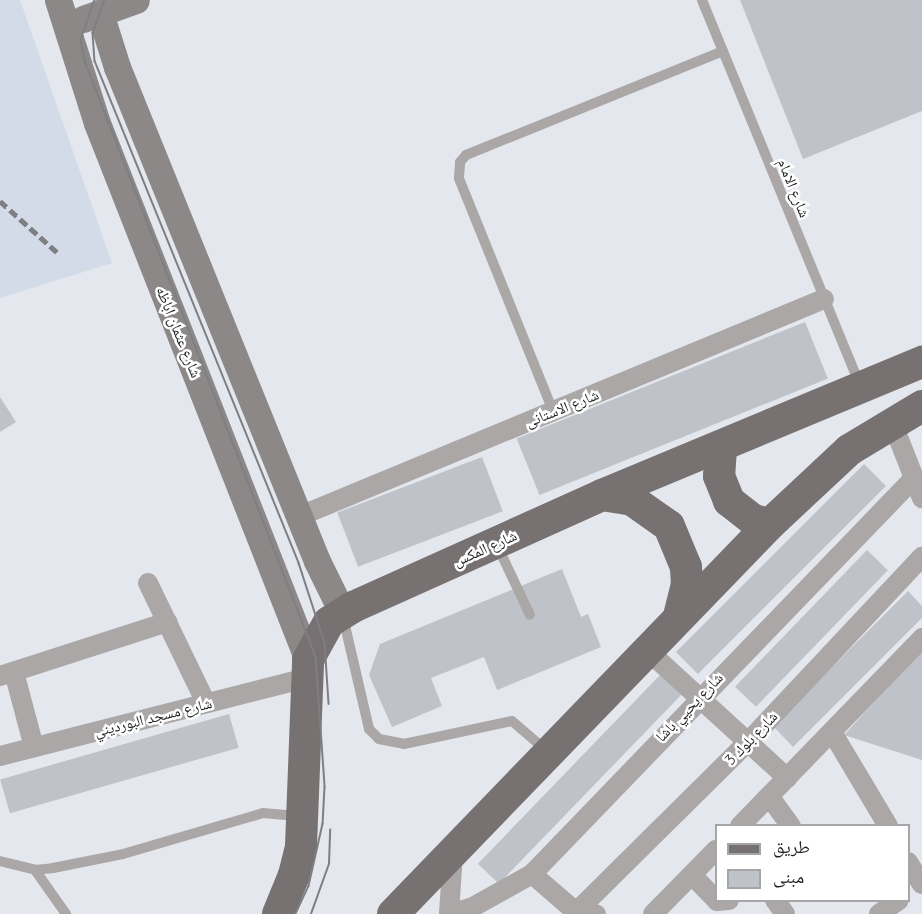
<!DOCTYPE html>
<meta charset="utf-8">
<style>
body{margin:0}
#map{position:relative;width:922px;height:914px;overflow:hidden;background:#e4e7ee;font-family:Quicksand,"Noto Naskh Arabic",sans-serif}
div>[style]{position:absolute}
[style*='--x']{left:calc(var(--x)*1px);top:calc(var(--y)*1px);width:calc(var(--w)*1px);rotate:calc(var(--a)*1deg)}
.built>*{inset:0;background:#d4dbe8}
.building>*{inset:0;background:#bfc2c8;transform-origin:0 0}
.lane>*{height:10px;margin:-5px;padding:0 5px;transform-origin:5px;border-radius:5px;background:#aba7a7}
.street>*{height:20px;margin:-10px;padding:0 10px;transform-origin:10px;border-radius:10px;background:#aba7a7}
.secondary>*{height:27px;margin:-13.5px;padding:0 13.5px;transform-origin:13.5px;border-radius:13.5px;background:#8d8888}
.primary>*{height:32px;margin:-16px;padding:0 16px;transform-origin:16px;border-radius:16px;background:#787172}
.tram>*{height:1.5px;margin:-0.75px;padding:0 0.75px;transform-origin:0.75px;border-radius:0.75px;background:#7d7f83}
.rail>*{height:4.5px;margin-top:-2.25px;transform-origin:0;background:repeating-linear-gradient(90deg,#7d7f83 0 9px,transparent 0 13.5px)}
span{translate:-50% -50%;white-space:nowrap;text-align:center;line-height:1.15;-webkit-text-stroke:5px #fff;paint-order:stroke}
.street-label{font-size:15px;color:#1f2022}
.legend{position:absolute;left:715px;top:824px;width:195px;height:78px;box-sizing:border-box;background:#fff;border:2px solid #a5a6a7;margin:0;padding:8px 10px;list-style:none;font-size:18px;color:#1f2022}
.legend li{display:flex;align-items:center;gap:12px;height:30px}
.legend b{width:30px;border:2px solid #a5a6a7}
</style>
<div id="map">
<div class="built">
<div style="clip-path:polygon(0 0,20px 0,112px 263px,0 298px)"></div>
</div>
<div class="building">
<div style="clip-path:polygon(740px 0,922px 0,922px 111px,803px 159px)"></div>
<div style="left:805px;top:322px;width:61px;height:311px;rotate:68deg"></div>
<div style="clip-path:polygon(0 397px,16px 422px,0 432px)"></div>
<div style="left:482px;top:457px;width:58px;height:155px;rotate:69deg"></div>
<div style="left:864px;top:464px;width:31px;height:266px;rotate:45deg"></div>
<div style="left:867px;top:550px;width:29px;height:190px;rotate:44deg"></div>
<div style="clip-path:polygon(562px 569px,581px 617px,588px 614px,601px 647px,497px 690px,484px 657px,431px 678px,442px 706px,392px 727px,369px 675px,380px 644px)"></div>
<div style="clip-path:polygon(908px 591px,922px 606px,922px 618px,793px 747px,773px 726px)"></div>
<div style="clip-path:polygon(922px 649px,922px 760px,844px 735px)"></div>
<div style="left:662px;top:673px;width:29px;height:265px;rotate:44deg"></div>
<div style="left:229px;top:714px;width:35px;height:238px;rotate:74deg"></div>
</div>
<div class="lane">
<div style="--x:702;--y:0;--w:417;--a:67.7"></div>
<div style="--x:553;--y:411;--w:251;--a:-112"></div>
<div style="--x:459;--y:178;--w:16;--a:-86"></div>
<div style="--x:460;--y:162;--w:9;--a:-49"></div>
<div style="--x:466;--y:155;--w:277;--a:-22"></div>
<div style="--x:497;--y:545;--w:77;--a:64.8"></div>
<div style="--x:343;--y:617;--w:115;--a:76.9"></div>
<div style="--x:369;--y:729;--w:14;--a:45"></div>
<div style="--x:379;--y:739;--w:25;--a:11"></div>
<div style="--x:404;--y:744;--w:110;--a:-12"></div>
<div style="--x:512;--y:721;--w:46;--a:40.6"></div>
<div style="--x:0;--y:861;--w:36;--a:14"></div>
<div style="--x:35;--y:870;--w:18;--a:-6"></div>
<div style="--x:53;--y:868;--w:71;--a:-11.3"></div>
<div style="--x:123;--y:854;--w:146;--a:-16.3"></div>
<div style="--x:263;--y:813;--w:37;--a:5"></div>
<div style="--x:35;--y:870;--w:54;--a:54.8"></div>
</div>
<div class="street">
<div style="--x:892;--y:422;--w:82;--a:68.5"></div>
<div style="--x:300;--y:516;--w:567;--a:-22.5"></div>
<div style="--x:148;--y:583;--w:133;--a:64.2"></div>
<div style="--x:647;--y:650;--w:190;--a:42.4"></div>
<div style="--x:14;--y:672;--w:78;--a:75.1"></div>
<div style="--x:0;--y:676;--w:176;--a:-17.9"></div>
<div style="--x:832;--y:732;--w:109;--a:59.2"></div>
<div style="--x:0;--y:756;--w:315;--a:-14.3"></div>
<div style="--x:769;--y:796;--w:37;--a:54"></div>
<div style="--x:740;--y:826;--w:262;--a:-45.9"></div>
<div style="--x:453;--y:853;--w:61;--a:93.8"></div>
<div style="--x:449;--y:914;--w:25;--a:-16"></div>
<div style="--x:473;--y:907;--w:68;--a:-29.2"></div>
<div style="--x:532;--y:874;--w:550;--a:-46.03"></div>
<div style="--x:908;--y:862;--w:26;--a:58"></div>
<div style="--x:532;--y:874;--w:58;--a:40.8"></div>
<div style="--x:576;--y:912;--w:20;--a:6"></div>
<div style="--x:692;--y:875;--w:36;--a:46"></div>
<div style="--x:717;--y:901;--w:12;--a:-5"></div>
<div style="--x:775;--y:900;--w:17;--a:54"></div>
<div style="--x:574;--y:914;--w:245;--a:-44.7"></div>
<div style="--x:748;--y:742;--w:254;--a:-46.8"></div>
<div style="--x:653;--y:914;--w:90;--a:-45.5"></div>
<div style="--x:879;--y:914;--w:24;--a:-35"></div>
</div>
<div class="secondary">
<div style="--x:58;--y:0;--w:129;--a:72.4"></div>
<div style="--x:97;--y:123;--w:577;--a:68.55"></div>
<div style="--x:100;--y:13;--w:57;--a:72.5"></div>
<div style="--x:117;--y:67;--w:533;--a:67.96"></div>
<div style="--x:317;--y:561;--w:57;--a:63.9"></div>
<div style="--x:83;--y:19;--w:56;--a:-19.7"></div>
</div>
<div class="primary">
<div style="--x:721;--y:449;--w:27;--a:94"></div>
<div style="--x:719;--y:476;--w:27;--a:68"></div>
<div style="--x:729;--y:501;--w:31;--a:38"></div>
<div style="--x:753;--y:520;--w:17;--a:13"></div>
<div style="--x:602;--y:495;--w:30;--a:9"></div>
<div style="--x:632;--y:500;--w:45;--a:35.1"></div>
<div style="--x:669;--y:526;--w:44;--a:67.5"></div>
<div style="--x:686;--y:567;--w:17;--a:87"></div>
<div style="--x:687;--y:584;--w:32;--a:104"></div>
<div style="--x:278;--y:914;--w:42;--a:-67.7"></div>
<div style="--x:294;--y:875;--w:30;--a:-76"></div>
<div style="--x:301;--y:846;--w:186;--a:-87.8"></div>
<div style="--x:308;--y:660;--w:43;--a:-61.1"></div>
<div style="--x:329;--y:622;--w:28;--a:-32"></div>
<div style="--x:353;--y:607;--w:273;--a:-24.2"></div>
<div style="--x:602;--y:495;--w:347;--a:-22.6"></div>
<div style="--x:393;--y:914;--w:542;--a:-45.97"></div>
<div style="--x:770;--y:524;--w:108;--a:-43.1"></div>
<div style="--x:849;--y:450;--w:85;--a:-31.1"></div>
</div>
<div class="tram">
<div style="--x:95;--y:0;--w:42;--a:109.3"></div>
<div style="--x:81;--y:40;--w:21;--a:79"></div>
<div style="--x:85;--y:61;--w:639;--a:68.81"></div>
<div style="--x:316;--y:657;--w:130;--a:86"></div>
<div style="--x:325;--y:787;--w:37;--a:93"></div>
<div style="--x:323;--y:824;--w:64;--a:102.7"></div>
<div style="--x:309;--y:886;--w:31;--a:115"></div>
<div style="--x:105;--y:0;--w:35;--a:110"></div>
<div style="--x:93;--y:33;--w:28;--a:86"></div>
<div style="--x:95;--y:61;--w:542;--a:67.88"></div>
<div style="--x:299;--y:563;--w:84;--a:72"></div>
<div style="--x:325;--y:643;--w:61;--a:86.2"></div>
<div style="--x:311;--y:914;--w:53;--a:-70.2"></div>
<div style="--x:329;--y:864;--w:34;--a:-88"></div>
</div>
<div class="rail">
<div style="--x:0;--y:201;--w:79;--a:41.9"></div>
</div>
<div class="street-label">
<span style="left:794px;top:188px;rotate:68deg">شارع الامام</span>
<span style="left:179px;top:332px;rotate:68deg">شارع عثمان اباظه</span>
<span style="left:562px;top:408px;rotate:-22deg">شارع الاستانى</span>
<span style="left:485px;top:548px;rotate:-24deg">شارع المكس</span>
<span style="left:689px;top:707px;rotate:-46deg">شارع يحيي باشا</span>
<span style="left:153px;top:717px;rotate:-14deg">شارع مسجد البورديني</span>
<span style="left:751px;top:738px;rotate:-46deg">شارع بلوك 3</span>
</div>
<ul class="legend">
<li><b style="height:8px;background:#787172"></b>طريق</li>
<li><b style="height:16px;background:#bfc2c8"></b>مبنى</li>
</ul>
</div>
